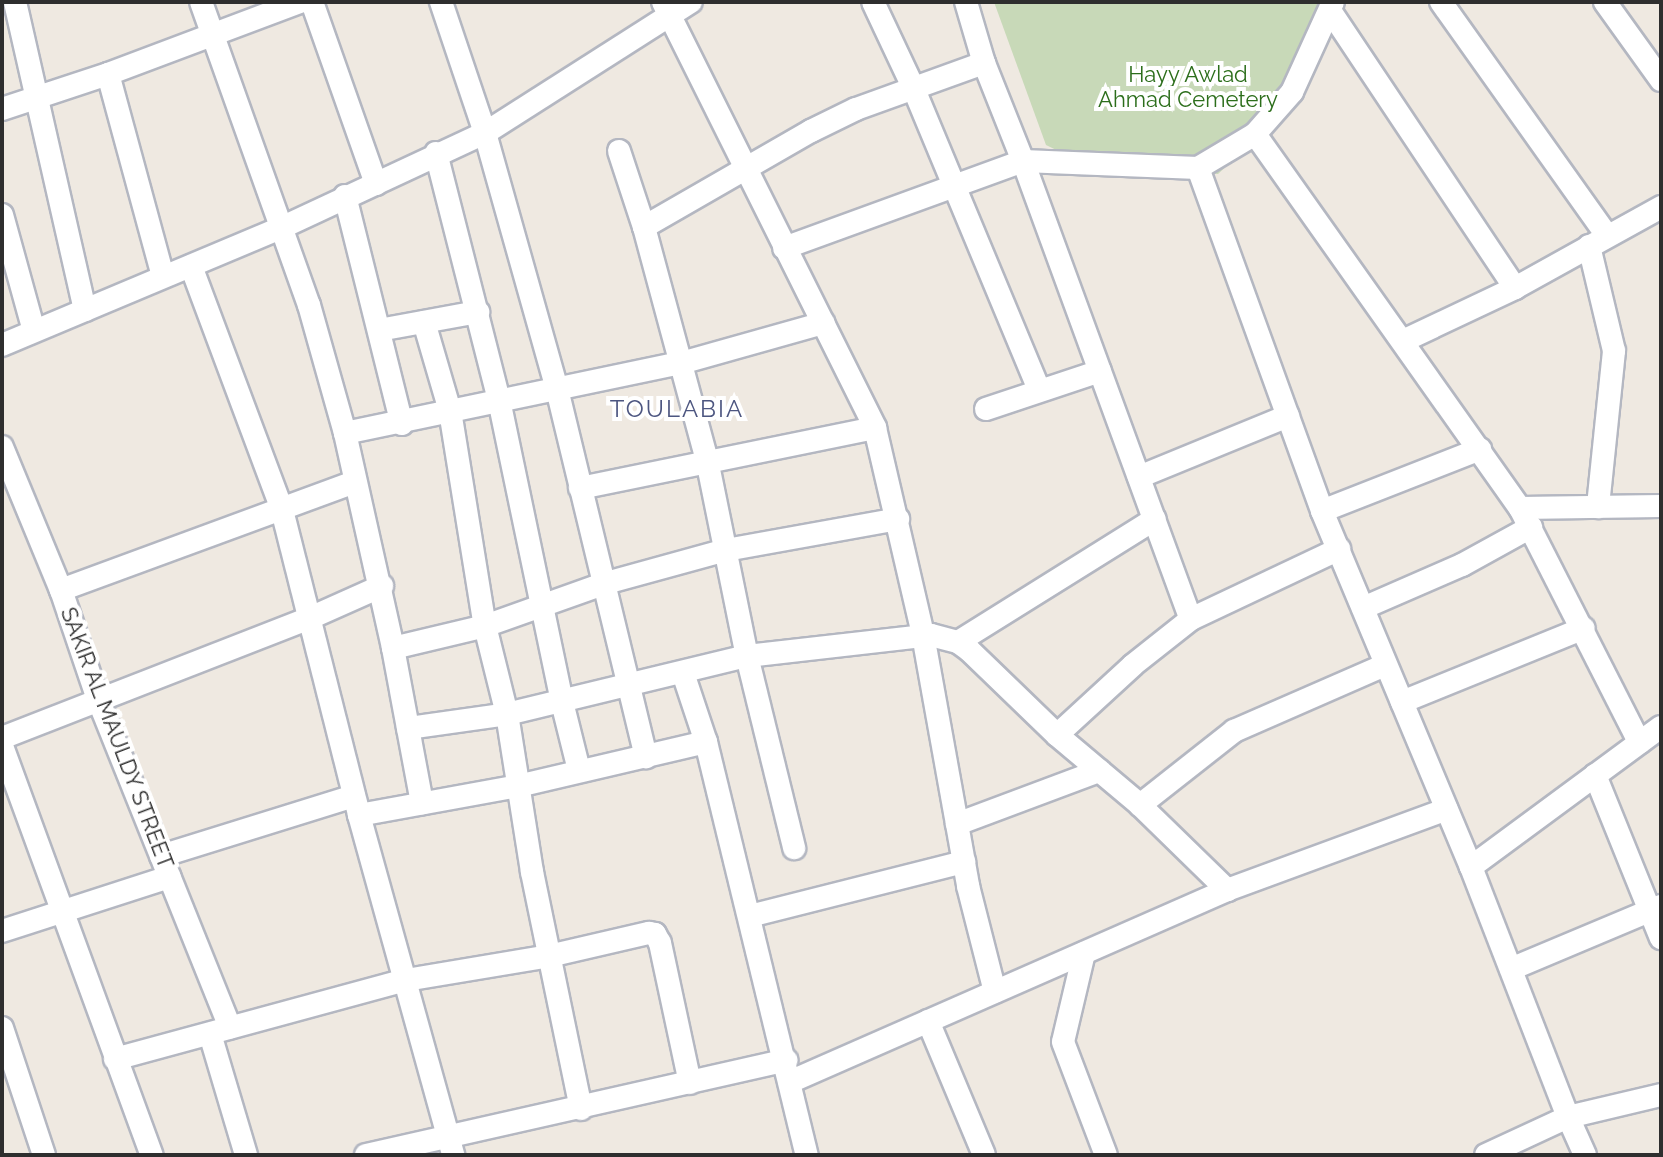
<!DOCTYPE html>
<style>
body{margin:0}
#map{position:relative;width:1663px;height:1157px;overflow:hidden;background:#efe9e1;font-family:Raleway,sans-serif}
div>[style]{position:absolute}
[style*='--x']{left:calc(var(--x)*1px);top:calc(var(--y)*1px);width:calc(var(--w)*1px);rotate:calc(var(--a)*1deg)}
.cemetery>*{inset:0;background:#c8d9b8}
.roads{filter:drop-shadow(2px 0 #b4b7c1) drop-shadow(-2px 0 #b4b7c1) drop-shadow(0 2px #b4b7c1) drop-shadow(0 -2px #b4b7c1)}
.minor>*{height:22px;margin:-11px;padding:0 11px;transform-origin:11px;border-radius:11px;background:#fff}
span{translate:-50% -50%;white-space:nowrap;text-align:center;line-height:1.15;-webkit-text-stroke:8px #fff;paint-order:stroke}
.park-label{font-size:22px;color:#2c6e1b}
.street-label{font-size:22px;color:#2e2e2e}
.neighbourhood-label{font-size:24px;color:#4d5680;letter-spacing:2px}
.frame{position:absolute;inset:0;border:4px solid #2e2e2e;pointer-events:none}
</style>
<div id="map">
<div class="cemetery">
<div style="clip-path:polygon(994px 2px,1335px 2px,1291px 105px,1218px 174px,1079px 161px,1046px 145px)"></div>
</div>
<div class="roads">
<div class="minor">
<div style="--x:15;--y:2;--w:316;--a:77.2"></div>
<div style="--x:201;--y:2;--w:322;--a:70.4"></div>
<div style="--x:309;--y:305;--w:133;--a:74.3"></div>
<div style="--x:345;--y:433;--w:220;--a:77.4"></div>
<div style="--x:393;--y:648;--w:95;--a:-13.4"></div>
<div style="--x:485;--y:626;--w:128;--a:-19.6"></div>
<div style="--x:606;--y:583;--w:124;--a:-15.4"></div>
<div style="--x:726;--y:550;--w:175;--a:-10.2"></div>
<div style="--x:312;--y:2;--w:193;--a:70.6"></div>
<div style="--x:441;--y:2;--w:138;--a:71.4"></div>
<div style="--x:485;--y:133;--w:266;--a:74.3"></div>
<div style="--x:557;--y:389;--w:379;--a:76.4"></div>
<div style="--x:663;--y:2;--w:476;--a:63.5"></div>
<div style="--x:875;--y:428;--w:212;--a:76.9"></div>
<div style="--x:923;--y:635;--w:255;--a:79.8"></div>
<div style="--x:968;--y:886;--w:109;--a:75.7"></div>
<div style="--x:873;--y:2;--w:94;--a:64.8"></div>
<div style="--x:913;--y:87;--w:328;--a:67.4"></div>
<div style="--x:966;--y:2;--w:64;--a:73.6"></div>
<div style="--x:984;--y:63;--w:105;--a:68.3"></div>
<div style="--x:1023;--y:161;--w:175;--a:2.3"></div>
<div style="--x:1198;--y:168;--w:66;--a:-30.8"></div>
<div style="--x:1255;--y:134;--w:56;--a:-48.6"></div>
<div style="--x:1292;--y:92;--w:99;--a:-65.5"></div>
<div style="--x:1441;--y:2;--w:287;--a:54.6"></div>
<div style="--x:1605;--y:2;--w:96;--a:54.3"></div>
<div style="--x:1331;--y:12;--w:332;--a:56.3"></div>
<div style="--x:108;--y:74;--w:209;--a:74.8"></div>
<div style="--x:2;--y:109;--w:112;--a:-18.3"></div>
<div style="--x:108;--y:74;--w:205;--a:-20.6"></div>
<div style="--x:1255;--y:134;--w:458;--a:54.7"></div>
<div style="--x:1520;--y:508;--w:263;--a:63"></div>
<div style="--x:619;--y:151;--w:80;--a:71.8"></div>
<div style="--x:644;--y:227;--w:241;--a:74.9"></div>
<div style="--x:707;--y:460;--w:200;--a:78.5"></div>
<div style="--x:747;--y:656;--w:198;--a:76.2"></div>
<div style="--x:436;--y:153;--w:255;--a:75.7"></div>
<div style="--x:499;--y:400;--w:309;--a:78.2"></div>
<div style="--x:562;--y:702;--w:70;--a:76"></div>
<div style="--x:1198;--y:168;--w:365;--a:70.1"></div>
<div style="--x:1322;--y:511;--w:386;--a:67.3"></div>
<div style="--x:1471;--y:867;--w:268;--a:68.8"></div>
<div style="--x:1568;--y:1117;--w:96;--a:-13.3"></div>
<div style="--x:345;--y:196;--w:235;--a:76"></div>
<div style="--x:2;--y:215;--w:120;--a:74.6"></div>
<div style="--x:644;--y:227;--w:193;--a:-29.9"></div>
<div style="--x:811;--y:131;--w:50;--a:-26.1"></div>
<div style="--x:856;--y:109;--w:136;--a:-19.8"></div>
<div style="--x:1589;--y:246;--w:108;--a:76.6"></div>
<div style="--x:1614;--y:351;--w:157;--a:95.9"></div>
<div style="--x:784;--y:248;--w:254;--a:-20"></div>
<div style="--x:1023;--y:161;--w:488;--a:69.9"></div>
<div style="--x:191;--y:266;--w:260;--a:69.5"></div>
<div style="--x:282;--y:510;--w:315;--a:75.8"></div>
<div style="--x:359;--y:815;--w:353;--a:74.5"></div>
<div style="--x:424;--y:322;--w:93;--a:73.7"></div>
<div style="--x:450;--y:411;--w:218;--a:80.8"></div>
<div style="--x:485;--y:626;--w:91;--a:76"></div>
<div style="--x:507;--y:714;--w:247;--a:-13.6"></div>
<div style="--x:747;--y:656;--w:185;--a:-6.5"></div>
<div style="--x:931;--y:635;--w:28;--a:15"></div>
<div style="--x:958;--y:642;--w:14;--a:36"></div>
<div style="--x:969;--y:650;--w:122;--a:44"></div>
<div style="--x:1057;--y:735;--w:109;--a:40.1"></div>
<div style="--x:1140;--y:805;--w:122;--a:44.3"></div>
<div style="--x:1227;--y:890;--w:234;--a:-20.2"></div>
<div style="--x:379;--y:330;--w:101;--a:-10.3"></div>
<div style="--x:1403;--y:341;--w:124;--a:-25.3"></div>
<div style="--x:1515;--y:288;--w:167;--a:-29"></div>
<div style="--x:2;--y:345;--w:305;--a:-22.8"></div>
<div style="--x:283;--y:227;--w:223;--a:-25"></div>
<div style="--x:485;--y:133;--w:244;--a:-32.5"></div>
<div style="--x:986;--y:409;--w:120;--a:-18.4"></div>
<div style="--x:345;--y:433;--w:343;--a:-11.8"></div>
<div style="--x:681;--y:363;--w:148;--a:-15.7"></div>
<div style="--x:2;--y:447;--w:155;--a:67.6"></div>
<div style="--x:61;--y:590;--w:115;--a:71.3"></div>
<div style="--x:98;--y:699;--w:354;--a:68.1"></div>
<div style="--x:1139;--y:477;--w:161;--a:-22.3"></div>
<div style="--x:580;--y:488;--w:301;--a:-11.5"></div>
<div style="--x:1520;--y:508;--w:141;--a:-0.8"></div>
<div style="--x:1322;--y:511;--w:170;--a:-21.4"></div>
<div style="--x:61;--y:590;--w:313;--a:-20.2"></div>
<div style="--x:1363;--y:608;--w:108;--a:-23.5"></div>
<div style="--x:1462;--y:565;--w:79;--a:-28.8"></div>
<div style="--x:958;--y:642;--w:232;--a:-32"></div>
<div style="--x:393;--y:648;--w:158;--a:79.4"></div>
<div style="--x:683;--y:673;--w:73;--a:71.6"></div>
<div style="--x:706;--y:742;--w:425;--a:76.3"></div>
<div style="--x:1402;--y:702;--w:196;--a:-22.1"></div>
<div style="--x:408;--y:728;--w:100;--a:-8"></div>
<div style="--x:507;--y:714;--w:160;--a:81"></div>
<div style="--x:532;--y:872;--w:242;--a:78.3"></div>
<div style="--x:1057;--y:735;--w:103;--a:-42.6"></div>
<div style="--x:1133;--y:665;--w:74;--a:-38.4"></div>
<div style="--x:1191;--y:619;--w:164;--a:-25.3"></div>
<div style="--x:2;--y:738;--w:331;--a:-21.3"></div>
<div style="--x:310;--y:618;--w:79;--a:-24"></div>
<div style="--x:2;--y:746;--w:436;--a:69.9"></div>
<div style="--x:1595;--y:775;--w:176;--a:68"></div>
<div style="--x:1140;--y:805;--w:120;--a:-38.2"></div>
<div style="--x:1234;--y:731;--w:165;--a:-23.6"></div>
<div style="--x:359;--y:815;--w:162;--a:-10.3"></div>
<div style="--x:518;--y:786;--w:193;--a:-13.2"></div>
<div style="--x:957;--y:824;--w:152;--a:-20.5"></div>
<div style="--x:161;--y:856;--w:202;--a:-17.3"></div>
<div style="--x:1471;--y:867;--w:236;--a:-36.4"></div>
<div style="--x:750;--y:916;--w:221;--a:-14.2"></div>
<div style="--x:2;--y:931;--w:176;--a:-17.9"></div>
<div style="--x:1084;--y:953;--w:91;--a:103.3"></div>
<div style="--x:1063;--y:1042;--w:121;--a:69.2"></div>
<div style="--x:1511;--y:969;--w:163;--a:-22.8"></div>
<div style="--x:928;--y:1021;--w:145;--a:67.3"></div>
<div style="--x:2;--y:1028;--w:134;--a:71.7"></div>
<div style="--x:210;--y:1034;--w:126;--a:73.4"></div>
<div style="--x:115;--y:1059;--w:302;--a:-15.2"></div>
<div style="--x:406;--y:980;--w:145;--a:-9.5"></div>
<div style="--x:549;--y:956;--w:103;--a:-13"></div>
<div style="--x:649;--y:933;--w:6;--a:9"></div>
<div style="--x:655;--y:934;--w:10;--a:61"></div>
<div style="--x:660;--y:943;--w:143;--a:77.9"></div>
<div style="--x:792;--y:1081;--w:475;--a:-23.7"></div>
<div style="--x:366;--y:1155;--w:431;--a:-12.7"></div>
<div style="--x:1486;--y:1155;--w:90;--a:-24.9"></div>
<div style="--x:1568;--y:1117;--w:42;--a:65.9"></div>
</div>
</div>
<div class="park-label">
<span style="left:1188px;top:87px">Hayy Awlad<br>Ahmad Cemetery</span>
</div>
<div class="street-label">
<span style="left:117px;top:738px;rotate:69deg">SAKIR AL MAULDY STREET</span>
</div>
<div class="neighbourhood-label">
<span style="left:677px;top:409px">TOULABIA</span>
</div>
<div class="frame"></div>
</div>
